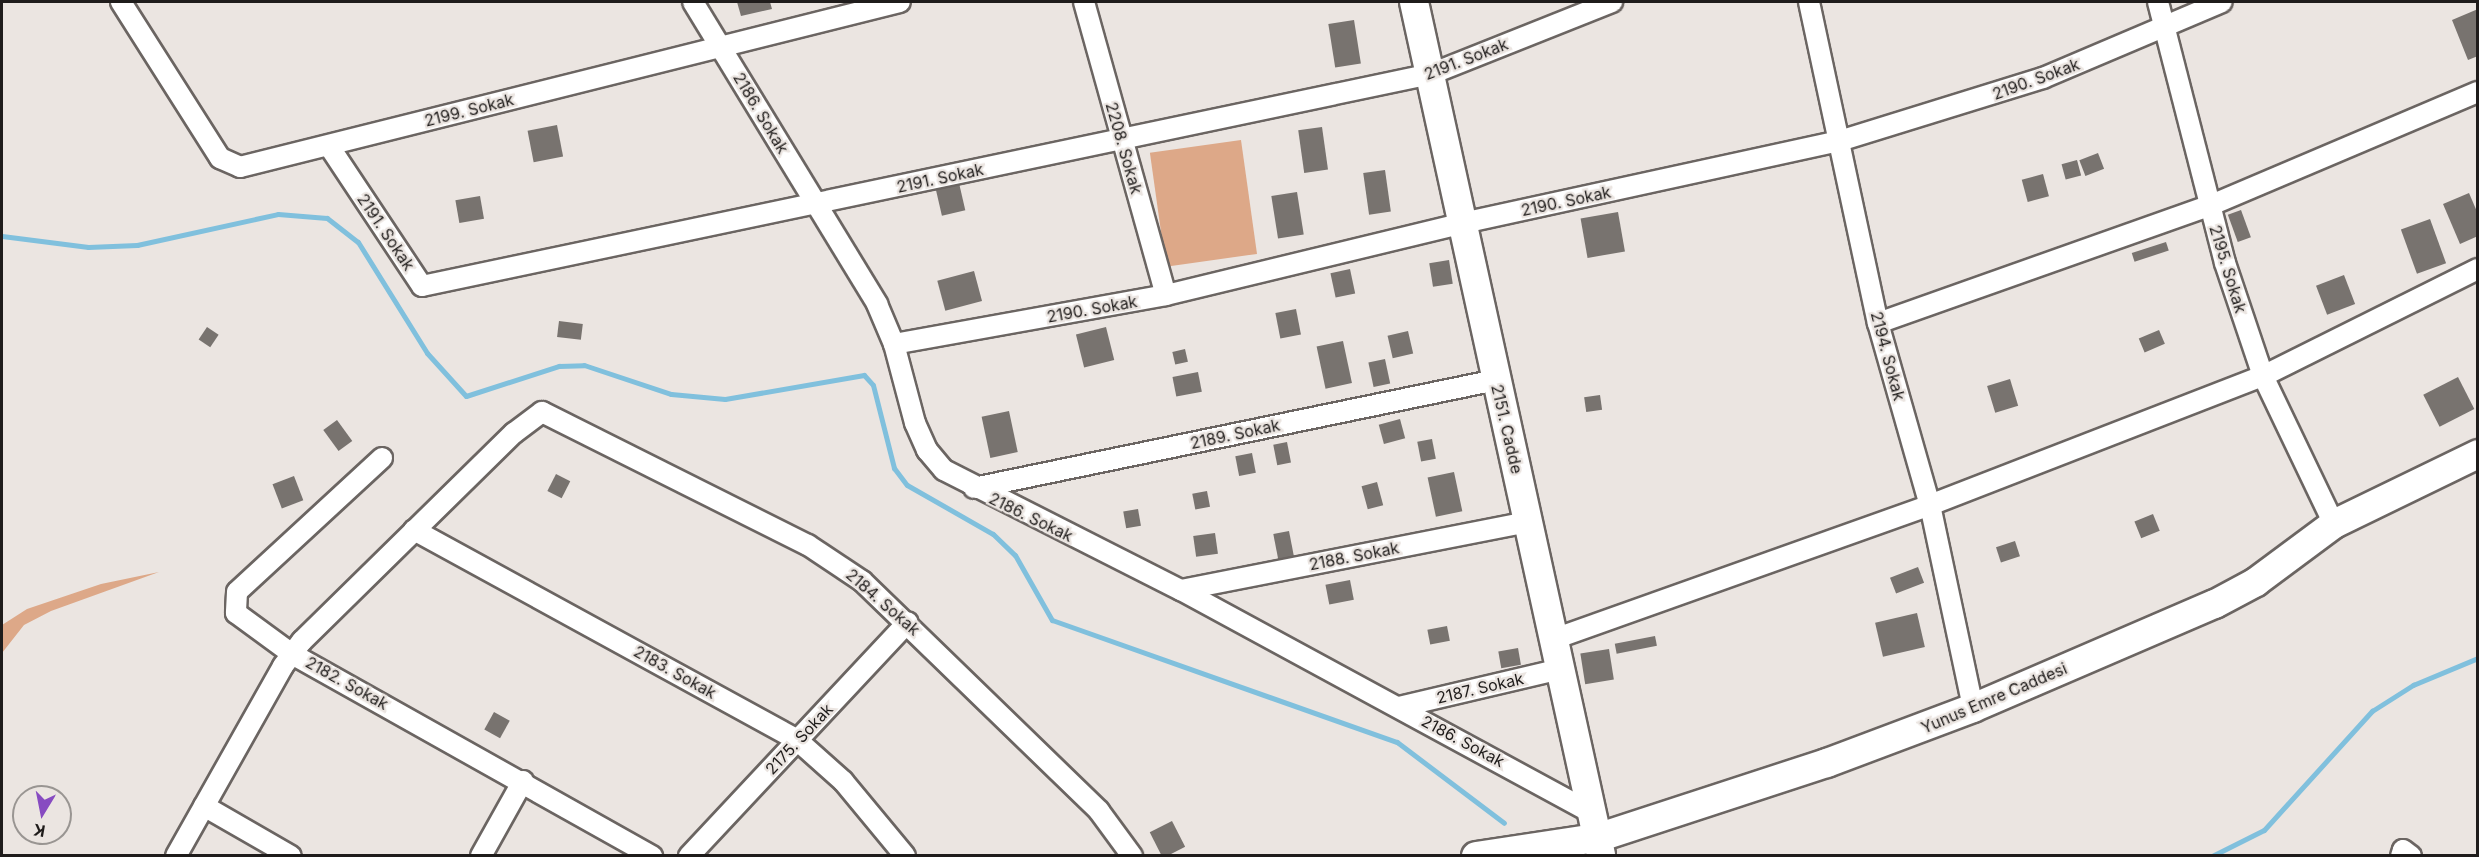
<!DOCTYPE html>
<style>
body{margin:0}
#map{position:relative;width:2479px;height:857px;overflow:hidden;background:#ebe5e1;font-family:Inter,sans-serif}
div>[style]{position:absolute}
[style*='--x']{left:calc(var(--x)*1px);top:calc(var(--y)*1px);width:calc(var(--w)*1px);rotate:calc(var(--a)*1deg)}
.green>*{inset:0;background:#dda888;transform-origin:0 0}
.stream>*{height:5px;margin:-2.5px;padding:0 2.5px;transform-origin:2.5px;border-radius:2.5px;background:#80c0dd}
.building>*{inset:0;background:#78736f;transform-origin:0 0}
.roads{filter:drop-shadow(2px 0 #6b6562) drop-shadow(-2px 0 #6b6562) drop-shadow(0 2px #6b6562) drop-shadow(0 -2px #6b6562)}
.street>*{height:20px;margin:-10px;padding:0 10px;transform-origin:10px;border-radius:10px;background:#fff}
.secondary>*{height:28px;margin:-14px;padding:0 14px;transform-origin:14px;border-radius:14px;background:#fff}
span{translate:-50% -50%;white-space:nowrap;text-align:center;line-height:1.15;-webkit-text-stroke:4.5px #ebe5e1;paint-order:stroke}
.street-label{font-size:16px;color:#1f1c1b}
.frame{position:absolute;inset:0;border:3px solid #1f1c1b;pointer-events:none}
.north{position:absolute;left:12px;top:785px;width:60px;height:60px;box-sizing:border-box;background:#ebe5e1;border:2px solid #999592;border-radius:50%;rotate:190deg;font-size:16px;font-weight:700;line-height:24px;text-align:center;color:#1f1c1b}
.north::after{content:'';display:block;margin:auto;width:21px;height:27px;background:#874bc1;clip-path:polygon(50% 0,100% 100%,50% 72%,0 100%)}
</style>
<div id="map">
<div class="green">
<div style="left:1241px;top:140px;width:115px;height:92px;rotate:82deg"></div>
<div style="clip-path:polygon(159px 572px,51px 611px,24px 625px,2px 653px,2px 625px,27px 609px,101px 584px)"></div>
</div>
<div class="stream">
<div style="--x:2;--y:236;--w:87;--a:7.3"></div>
<div style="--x:88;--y:247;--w:49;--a:-2.3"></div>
<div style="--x:137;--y:245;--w:144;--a:-12.4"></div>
<div style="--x:278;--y:214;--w:49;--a:4.7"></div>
<div style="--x:327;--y:218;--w:39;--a:38"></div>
<div style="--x:358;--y:242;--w:131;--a:58.1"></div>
<div style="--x:427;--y:353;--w:58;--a:47.8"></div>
<div style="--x:466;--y:396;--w:98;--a:-17.9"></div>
<div style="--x:559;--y:366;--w:25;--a:-2"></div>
<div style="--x:584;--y:365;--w:92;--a:18.4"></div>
<div style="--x:671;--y:394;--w:54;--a:5.3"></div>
<div style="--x:725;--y:399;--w:141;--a:-9.8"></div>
<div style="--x:864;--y:375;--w:13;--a:48"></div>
<div style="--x:873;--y:385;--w:86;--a:75.8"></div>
<div style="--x:894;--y:468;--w:21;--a:53"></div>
<div style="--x:907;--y:485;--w:99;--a:29.7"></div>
<div style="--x:993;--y:534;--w:30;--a:44"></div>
<div style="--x:1015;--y:555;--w:75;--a:60.4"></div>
<div style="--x:1052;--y:620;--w:366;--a:19.5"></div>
<div style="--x:1397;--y:742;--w:134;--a:37.1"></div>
<div style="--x:2060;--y:856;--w:46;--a:0"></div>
<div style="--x:2212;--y:856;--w:58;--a:-26.6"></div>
<div style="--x:2264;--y:830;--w:161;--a:-47.8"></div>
<div style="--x:2372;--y:711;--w:49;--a:-32.4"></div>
<div style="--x:2413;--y:685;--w:70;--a:-22.6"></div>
</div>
<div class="building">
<div style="clip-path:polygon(737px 2px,770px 2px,772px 9px,741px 16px)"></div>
<div style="clip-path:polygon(2478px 9px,2478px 56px,2468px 60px,2452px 20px)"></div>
<div style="left:1354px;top:20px;width:44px;height:26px;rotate:81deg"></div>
<div style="left:557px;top:125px;width:32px;height:30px;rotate:79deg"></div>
<div style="left:1322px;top:127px;width:43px;height:24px;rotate:82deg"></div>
<div style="left:2098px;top:153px;width:17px;height:20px;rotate:69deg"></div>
<div style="left:2077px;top:160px;width:16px;height:16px;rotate:75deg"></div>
<div style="left:1385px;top:170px;width:42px;height:22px;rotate:82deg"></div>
<div style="left:2043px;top:174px;width:23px;height:22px;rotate:75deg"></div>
<div style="left:959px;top:183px;width:28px;height:24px;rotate:77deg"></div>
<div style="left:1297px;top:192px;width:43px;height:26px;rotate:81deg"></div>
<div style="clip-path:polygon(2469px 193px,2478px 214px,2478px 236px,2460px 244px,2443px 204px)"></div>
<div style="left:480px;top:196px;width:23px;height:25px;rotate:80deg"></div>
<div style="left:2241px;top:210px;width:29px;height:14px;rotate:70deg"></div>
<div style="left:1618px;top:212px;width:40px;height:38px;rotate:80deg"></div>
<div style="left:2430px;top:219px;width:47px;height:31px;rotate:70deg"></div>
<div style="left:2166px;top:242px;width:9px;height:36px;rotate:72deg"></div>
<div style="left:1449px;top:260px;width:24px;height:20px;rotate:81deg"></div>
<div style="left:1350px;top:269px;width:25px;height:20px;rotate:78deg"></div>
<div style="left:974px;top:271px;width:31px;height:38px;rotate:75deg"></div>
<div style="left:2344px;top:275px;width:31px;height:30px;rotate:69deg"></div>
<div style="left:1296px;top:309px;width:26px;height:21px;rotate:79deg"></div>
<div style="left:559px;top:321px;width:24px;height:16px;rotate:7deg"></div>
<div style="left:207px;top:327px;width:14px;height:15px;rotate:34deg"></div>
<div style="left:1106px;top:327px;width:34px;height:31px;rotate:76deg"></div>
<div style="left:2159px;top:330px;width:15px;height:22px;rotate:67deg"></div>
<div style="left:1408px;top:331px;width:23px;height:21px;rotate:77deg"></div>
<div style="left:1343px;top:341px;width:43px;height:27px;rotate:78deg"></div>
<div style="left:1185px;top:349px;width:13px;height:13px;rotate:77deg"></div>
<div style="left:1385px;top:359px;width:25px;height:17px;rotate:78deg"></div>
<div style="left:1198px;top:372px;width:20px;height:26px;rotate:79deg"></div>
<div style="left:2458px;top:377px;width:36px;height:39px;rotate:63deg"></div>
<div style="left:2010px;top:379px;width:28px;height:24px;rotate:73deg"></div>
<div style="left:1600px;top:395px;width:15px;height:16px;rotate:82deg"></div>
<div style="left:1009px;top:411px;width:42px;height:28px;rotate:78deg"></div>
<div style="left:1400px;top:419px;width:20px;height:22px;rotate:75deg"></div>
<div style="left:337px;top:420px;width:26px;height:17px;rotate:54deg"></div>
<div style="left:1432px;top:439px;width:20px;height:15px;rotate:79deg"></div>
<div style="left:1287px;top:442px;width:21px;height:14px;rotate:79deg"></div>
<div style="left:1252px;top:453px;width:20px;height:17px;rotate:79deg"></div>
<div style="left:1454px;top:472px;width:40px;height:27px;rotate:78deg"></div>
<div style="left:556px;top:474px;width:16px;height:19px;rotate:27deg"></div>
<div style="left:294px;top:476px;width:26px;height:23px;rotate:69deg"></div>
<div style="left:1377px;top:482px;width:24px;height:16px;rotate:75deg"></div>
<div style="left:1207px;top:491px;width:16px;height:15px;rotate:79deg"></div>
<div style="left:1138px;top:509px;width:17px;height:15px;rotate:80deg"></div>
<div style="left:2153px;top:514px;width:18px;height:20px;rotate:68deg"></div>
<div style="left:1289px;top:531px;width:26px;height:16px;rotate:79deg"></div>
<div style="left:1215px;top:533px;width:21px;height:22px;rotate:82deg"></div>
<div style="left:2015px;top:541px;width:16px;height:20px;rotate:72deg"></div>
<div style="left:1918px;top:567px;width:17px;height:30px;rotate:69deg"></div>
<div style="left:1350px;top:580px;width:20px;height:25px;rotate:79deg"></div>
<div style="left:1917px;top:613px;width:35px;height:43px;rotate:77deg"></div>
<div style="left:1447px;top:626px;width:15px;height:20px;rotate:79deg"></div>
<div style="left:1655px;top:636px;width:10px;height:41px;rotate:79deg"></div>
<div style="left:1518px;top:648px;width:17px;height:20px;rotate:80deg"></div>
<div style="left:1609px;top:649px;width:31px;height:29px;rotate:81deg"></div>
<div style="left:494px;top:712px;width:18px;height:20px;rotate:29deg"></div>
<div style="left:1172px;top:821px;width:29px;height:25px;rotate:63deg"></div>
</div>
<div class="roads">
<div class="street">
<div style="--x:121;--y:2;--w:185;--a:57.6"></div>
<div style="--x:220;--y:158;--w:22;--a:24"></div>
<div style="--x:240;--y:167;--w:680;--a:-14.04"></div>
<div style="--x:693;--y:2;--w:354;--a:58.6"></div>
<div style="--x:877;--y:304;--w:43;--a:67"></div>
<div style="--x:894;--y:344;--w:82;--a:75.1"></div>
<div style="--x:915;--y:423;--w:30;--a:66"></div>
<div style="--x:927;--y:450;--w:26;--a:50"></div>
<div style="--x:944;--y:470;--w:266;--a:26.9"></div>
<div style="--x:1181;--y:590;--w:468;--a:28.5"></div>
<div style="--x:1084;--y:2;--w:304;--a:74.4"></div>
<div style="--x:1809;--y:2;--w:328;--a:77.9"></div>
<div style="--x:1878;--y:323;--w:189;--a:74.1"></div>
<div style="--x:1930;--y:505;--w:208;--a:78"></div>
<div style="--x:2158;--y:2;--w:269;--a:75.6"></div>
<div style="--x:2225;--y:263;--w:119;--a:71.4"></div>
<div style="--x:2263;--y:376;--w:164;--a:64.4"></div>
<div style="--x:329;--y:146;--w:168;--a:56.4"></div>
<div style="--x:422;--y:286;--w:1031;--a:-11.87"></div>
<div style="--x:1431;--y:74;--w:195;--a:-21.7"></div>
<div style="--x:1878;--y:323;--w:351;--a:-19.5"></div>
<div style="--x:2209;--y:206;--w:292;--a:-23"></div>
<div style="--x:894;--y:344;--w:276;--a:-10.2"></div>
<div style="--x:1166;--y:295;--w:306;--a:-13.6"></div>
<div style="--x:1463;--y:223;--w:382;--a:-12.3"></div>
<div style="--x:1836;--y:142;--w:217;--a:-17.2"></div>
<div style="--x:2043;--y:78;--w:194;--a:-23"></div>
<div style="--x:382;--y:458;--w:197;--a:137.3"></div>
<div style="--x:237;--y:592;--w:21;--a:93"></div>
<div style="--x:236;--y:613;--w:69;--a:36.2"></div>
<div style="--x:292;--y:654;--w:413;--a:29.3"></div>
<div style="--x:974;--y:488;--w:533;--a:-11.69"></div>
<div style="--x:414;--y:530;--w:437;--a:28.7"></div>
<div style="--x:797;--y:740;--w:62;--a:41.7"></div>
<div style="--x:843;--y:781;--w:97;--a:50.4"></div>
<div style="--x:1181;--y:590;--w:354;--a:-11.1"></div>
<div style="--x:1554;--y:639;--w:399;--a:-19.6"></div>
<div style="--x:1930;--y:505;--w:357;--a:-21.2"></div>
<div style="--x:2263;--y:376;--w:240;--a:-26.5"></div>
<div style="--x:1399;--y:707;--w:166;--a:-13.2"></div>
<div style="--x:204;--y:806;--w:100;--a:29.9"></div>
<div style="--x:176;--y:856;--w:218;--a:-60.6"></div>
<div style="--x:283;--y:666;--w:31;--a:-53"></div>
<div style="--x:302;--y:641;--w:297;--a:-44.5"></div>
<div style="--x:514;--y:433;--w:35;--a:-37"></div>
<div style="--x:542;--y:412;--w:297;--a:26.6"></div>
<div style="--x:808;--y:545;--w:65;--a:33.7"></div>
<div style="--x:862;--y:581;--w:330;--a:44.1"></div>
<div style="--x:1099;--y:811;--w:56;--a:53.7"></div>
<div style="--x:481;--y:856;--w:86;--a:-60.8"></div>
<div style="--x:689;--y:856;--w:320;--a:-46.9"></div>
<div style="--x:2401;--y:856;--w:6;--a:-72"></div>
<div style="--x:2403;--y:850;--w:10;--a:37"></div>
</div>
<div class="secondary">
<div style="--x:1414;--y:2;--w:873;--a:77.63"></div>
<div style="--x:1476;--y:856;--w:122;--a:-8.5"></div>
<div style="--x:1597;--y:838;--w:242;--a:-18.1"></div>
<div style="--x:1827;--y:763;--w:156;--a:-20.6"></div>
<div style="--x:1973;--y:708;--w:263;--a:-23.3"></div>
<div style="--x:2215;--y:604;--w:47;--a:-28.2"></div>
<div style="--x:2256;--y:582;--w:97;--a:-36.6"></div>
<div style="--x:2334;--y:524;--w:160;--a:-25.9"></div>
</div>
</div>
<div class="street-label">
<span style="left:1466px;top:59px;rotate:-21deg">2191. Sokak</span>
<span style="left:2036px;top:79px;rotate:-20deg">2190. Sokak</span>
<span style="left:469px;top:110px;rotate:-14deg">2199. Sokak</span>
<span style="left:761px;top:113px;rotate:59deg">2186. Sokak</span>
<span style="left:1124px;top:148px;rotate:74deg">2208. Sokak</span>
<span style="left:940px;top:178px;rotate:-12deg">2191. Sokak</span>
<span style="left:1566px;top:201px;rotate:-12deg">2190. Sokak</span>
<span style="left:386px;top:232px;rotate:56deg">2191. Sokak</span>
<span style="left:2228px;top:269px;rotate:73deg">2195. Sokak</span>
<span style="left:1092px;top:309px;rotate:-10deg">2190. Sokak</span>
<span style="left:1888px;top:356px;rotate:75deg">2194. Sokak</span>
<span style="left:1507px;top:429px;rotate:77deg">2151. Cadde</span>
<span style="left:1235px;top:434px;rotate:-12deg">2189. Sokak</span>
<span style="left:1031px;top:517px;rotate:26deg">2186. Sokak</span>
<span style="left:1354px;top:556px;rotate:-11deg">2188. Sokak</span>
<span style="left:883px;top:602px;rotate:41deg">2184. Sokak</span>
<span style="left:675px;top:672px;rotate:29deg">2183. Sokak</span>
<span style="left:347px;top:683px;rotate:29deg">2182. Sokak</span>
<span style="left:1480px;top:688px;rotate:-13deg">2187. Sokak</span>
<span style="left:1994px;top:698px;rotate:-23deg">Yunus Emre Caddesi</span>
<span style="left:799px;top:739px;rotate:-47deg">2175. Sokak</span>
<span style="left:1463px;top:741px;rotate:28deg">2186. Sokak</span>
</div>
<div class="frame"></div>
<div class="north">K</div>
</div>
